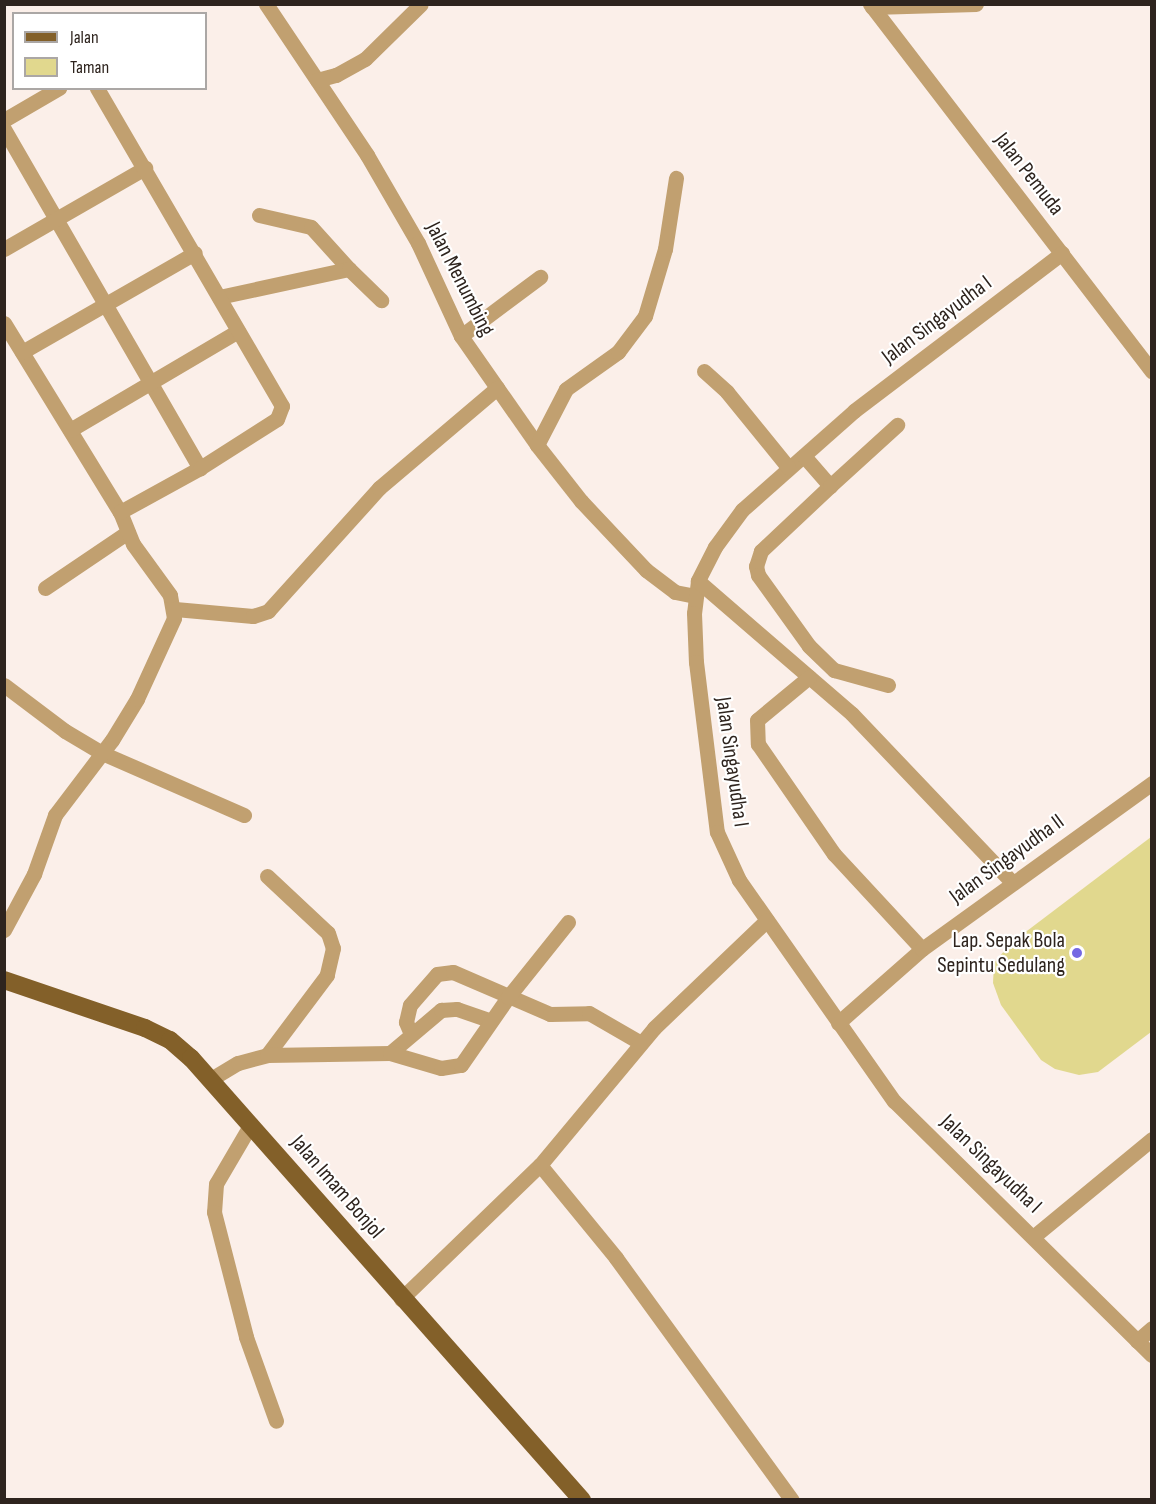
<!DOCTYPE html>
<style>
body{margin:0}
#map{position:relative;width:1156px;height:1504px;overflow:hidden;background:#fbefe9;font-family:"Sofia Sans Condensed",sans-serif}
div>[style]{position:absolute}
[style*='--x']{left:calc(var(--x)*1px);top:calc(var(--y)*1px);width:calc(var(--w)*1px);rotate:calc(var(--a)*1deg)}
.green>*{inset:0;background:#e1d88e}
.minor>*{height:15px;margin:-7.5px;padding:0 7.5px;transform-origin:7.5px;border-radius:7.5px;background:#c1a070}
.major>*{height:18px;margin:-9px;padding:0 9px;transform-origin:9px;border-radius:9px;background:#836029}
.dots>*{width:16px;height:16px;translate:-50% -50%;box-sizing:border-box;border:3px solid #fff;border-radius:50%}
span{translate:-50% -50%;white-space:nowrap;text-align:center;line-height:1.15;-webkit-text-stroke:4.5px #fff;paint-order:stroke}
.street-label{font-size:22px;color:#2e241e}
.poi-label{font-size:22px;color:#2e241e}
.right{translate:-100% -50%;text-align:right}
.frame{position:absolute;inset:0;border:6px solid #2e241e;pointer-events:none}
.legend{position:absolute;left:12px;top:12px;width:195px;height:78px;box-sizing:border-box;background:#fff;border:2px solid #aba7a5;margin:0;padding:8px 10px;list-style:none;font-size:18px;color:#2e241e}
.legend li{display:flex;align-items:center;gap:12px;height:30px}
.legend b{width:30px;border:2px solid #aba7a5}
</style>
<div id="map">
<div class="green">
<div style="clip-path:polygon(1151px 837px,1151px 1032px,1098px 1072px,1079px 1075px,1055px 1069px,1041px 1060px,1001px 1005px,993px 983px,994px 963px,1011px 943px)"></div>
</div>
<div class="minor">
<div style="--x:266;--y:4;--w:182;--a:56.2"></div>
<div style="--x:367;--y:155;--w:102;--a:59.9"></div>
<div style="--x:418;--y:243;--w:102;--a:65.2"></div>
<div style="--x:461;--y:336;--w:133;--a:55.1"></div>
<div style="--x:537;--y:445;--w:71;--a:51.8"></div>
<div style="--x:581;--y:501;--w:95;--a:46.7"></div>
<div style="--x:646;--y:570;--w:36;--a:37"></div>
<div style="--x:675;--y:592;--w:20;--a:11"></div>
<div style="--x:870;--y:4;--w:463;--a:52.5"></div>
<div style="--x:872;--y:7;--w:104;--a:-1.7"></div>
<div style="--x:317;--y:80;--w:20;--a:-15"></div>
<div style="--x:336;--y:75;--w:33;--a:-29"></div>
<div style="--x:365;--y:59;--w:78;--a:-44.5"></div>
<div style="--x:4;--y:120;--w:64;--a:-30.2"></div>
<div style="--x:4;--y:129;--w:392;--a:60"></div>
<div style="--x:259;--y:215;--w:53;--a:13"></div>
<div style="--x:311;--y:227;--w:57;--a:47.9"></div>
<div style="--x:4;--y:249;--w:163;--a:-29.9"></div>
<div style="--x:1062;--y:253;--w:261;--a:142.8"></div>
<div style="--x:854;--y:411;--w:149;--a:138.5"></div>
<div style="--x:742;--y:510;--w:46;--a:126.1"></div>
<div style="--x:715;--y:547;--w:38;--a:117"></div>
<div style="--x:698;--y:581;--w:32;--a:97"></div>
<div style="--x:694;--y:613;--w:49;--a:87.7"></div>
<div style="--x:696;--y:662;--w:171;--a:83"></div>
<div style="--x:717;--y:832;--w:53;--a:65.4"></div>
<div style="--x:739;--y:880;--w:270;--a:55"></div>
<div style="--x:894;--y:1101;--w:362;--a:44.6"></div>
<div style="--x:219;--y:297;--w:133;--a:-12.2"></div>
<div style="--x:349;--y:269;--w:45;--a:44.1"></div>
<div style="--x:4;--y:323;--w:222;--a:58.5"></div>
<div style="--x:461;--y:336;--w:99;--a:-36.8"></div>
<div style="--x:22;--y:352;--w:199;--a:-29.8"></div>
<div style="--x:704;--y:371;--w:31;--a:42"></div>
<div style="--x:727;--y:392;--w:97;--a:50.9"></div>
<div style="--x:70;--y:430;--w:195;--a:-30.5"></div>
<div style="--x:537;--y:445;--w:63;--a:-62.6"></div>
<div style="--x:566;--y:389;--w:64;--a:-35.4"></div>
<div style="--x:618;--y:352;--w:45;--a:-53.1"></div>
<div style="--x:645;--y:316;--w:70;--a:-73.4"></div>
<div style="--x:665;--y:249;--w:72;--a:-81.2"></div>
<div style="--x:804;--y:456;--w:40;--a:49"></div>
<div style="--x:830;--y:486;--w:95;--a:136.7"></div>
<div style="--x:761;--y:551;--w:16;--a:108"></div>
<div style="--x:756;--y:566;--w:9;--a:77"></div>
<div style="--x:758;--y:575;--w:87;--a:54.3"></div>
<div style="--x:809;--y:646;--w:35;--a:44"></div>
<div style="--x:834;--y:670;--w:56;--a:15.5"></div>
<div style="--x:830;--y:486;--w:91;--a:-42.3"></div>
<div style="--x:698;--y:581;--w:203;--a:40.8"></div>
<div style="--x:852;--y:714;--w:233;--a:46.4"></div>
<div style="--x:45;--y:588;--w:100;--a:-34"></div>
<div style="--x:175;--y:609;--w:78;--a:5.1"></div>
<div style="--x:253;--y:616;--w:16;--a:-18"></div>
<div style="--x:268;--y:611;--w:166;--a:-47.9"></div>
<div style="--x:379;--y:488;--w:155;--a:-40.3"></div>
<div style="--x:809;--y:677;--w:67;--a:140.4"></div>
<div style="--x:757;--y:720;--w:24;--a:88"></div>
<div style="--x:758;--y:744;--w:134;--a:55.4"></div>
<div style="--x:834;--y:854;--w:129;--a:47.2"></div>
<div style="--x:4;--y:685;--w:76;--a:37"></div>
<div style="--x:65;--y:731;--w:43;--a:30.7"></div>
<div style="--x:102;--y:753;--w:155;--a:23.6"></div>
<div style="--x:267;--y:876;--w:83;--a:43.1"></div>
<div style="--x:328;--y:933;--w:16;--a:72"></div>
<div style="--x:333;--y:948;--w:28;--a:103"></div>
<div style="--x:327;--y:975;--w:100;--a:126.9"></div>
<div style="--x:4;--y:930;--w:64;--a:-61.8"></div>
<div style="--x:34;--y:874;--w:63;--a:-70.4"></div>
<div style="--x:55;--y:815;--w:94;--a:-52.8"></div>
<div style="--x:112;--y:740;--w:48;--a:-58.6"></div>
<div style="--x:137;--y:699;--w:89;--a:-65.4"></div>
<div style="--x:174;--y:618;--w:23;--a:-100"></div>
<div style="--x:170;--y:595;--w:63;--a:-126"></div>
<div style="--x:133;--y:544;--w:35;--a:-112"></div>
<div style="--x:120;--y:512;--w:91;--a:-28.8"></div>
<div style="--x:200;--y:468;--w:91;--a:-32.5"></div>
<div style="--x:277;--y:419;--w:14;--a:-69"></div>
<div style="--x:282;--y:406;--w:368;--a:-120.2"></div>
<div style="--x:838;--y:1023;--w:112;--a:-41.4"></div>
<div style="--x:922;--y:949;--w:284;--a:-35.8"></div>
<div style="--x:411;--y:1034;--w:13;--a:-113"></div>
<div style="--x:406;--y:1022;--w:17;--a:-77"></div>
<div style="--x:410;--y:1005;--w:41;--a:-48.9"></div>
<div style="--x:437;--y:974;--w:16;--a:-7"></div>
<div style="--x:453;--y:972;--w:106;--a:23.4"></div>
<div style="--x:550;--y:1014;--w:39;--a:-1"></div>
<div style="--x:589;--y:1013;--w:60;--a:30"></div>
<div style="--x:390;--y:1053;--w:67;--a:-40.1"></div>
<div style="--x:441;--y:1010;--w:16;--a:-4"></div>
<div style="--x:457;--y:1009;--w:36;--a:19"></div>
<div style="--x:211;--y:1079;--w:31;--a:-31"></div>
<div style="--x:238;--y:1063;--w:30;--a:-15"></div>
<div style="--x:267;--y:1055;--w:123;--a:-0.9"></div>
<div style="--x:390;--y:1053;--w:53;--a:16.4"></div>
<div style="--x:441;--y:1068;--w:20;--a:-9"></div>
<div style="--x:461;--y:1065;--w:83;--a:-55.3"></div>
<div style="--x:508;--y:997;--w:96;--a:-51.3"></div>
<div style="--x:251;--y:1124;--w:69;--a:120.3"></div>
<div style="--x:216;--y:1184;--w:28;--a:94"></div>
<div style="--x:214;--y:1212;--w:129;--a:75.6"></div>
<div style="--x:246;--y:1337;--w:89;--a:70.3"></div>
<div style="--x:540;--y:1165;--w:120;--a:50.7"></div>
<div style="--x:616;--y:1258;--w:299;--a:54"></div>
<div style="--x:1033;--y:1237;--w:154;--a:-39.5"></div>
<div style="--x:401;--y:1299;--w:193;--a:-44"></div>
<div style="--x:540;--y:1165;--w:178;--a:-50.2"></div>
<div style="--x:654;--y:1028;--w:156;--a:-43.7"></div>
<div style="--x:1137;--y:1341;--w:20;--a:-41"></div>
</div>
<div class="major">
<div style="--x:4;--y:980;--w:149;--a:18.8"></div>
<div style="--x:145;--y:1028;--w:28;--a:26"></div>
<div style="--x:170;--y:1040;--w:28;--a:41"></div>
<div style="--x:191;--y:1058;--w:590;--a:48.5"></div>
</div>
<div class="dots">
<div style="left:1077px;top:953px;background:#7468e3"></div>
</div>
<div class="street-label">
<span style="left:1029px;top:174px;rotate:52deg">Jalan Pemuda</span>
<span style="left:460px;top:279px;rotate:63deg">Jalan Menumbing</span>
<span style="left:937px;top:320px;rotate:-37deg">Jalan Singayudha I</span>
<span style="left:732px;top:762px;rotate:82deg">Jalan Singayudha I</span>
<span style="left:1007px;top:859px;rotate:-36deg">Jalan Singayudha II</span>
<span style="left:991px;top:1164px;rotate:44deg">Jalan Singayudha I</span>
<span style="left:337px;top:1187px;rotate:49deg">Jalan Imam Bonjol</span>
</div>
<div class="poi-label">
<span class="right" style="left:1065px;top:953px">Lap. Sepak Bola<br>Sepintu Sedulang</span>
</div>
<div class="frame"></div>
<ul class="legend">
<li><b style="height:8px;background:#836029"></b>Jalan</li>
<li><b style="height:16px;background:#e1d88e"></b>Taman</li>
</ul>
</div>
